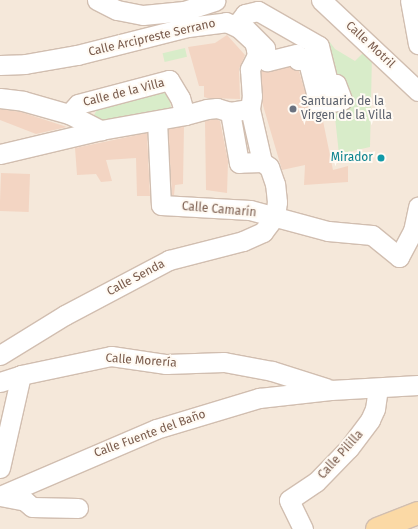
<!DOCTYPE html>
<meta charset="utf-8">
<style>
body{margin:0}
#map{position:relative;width:418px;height:529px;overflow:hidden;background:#fdf6ec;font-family:"Fira Sans",sans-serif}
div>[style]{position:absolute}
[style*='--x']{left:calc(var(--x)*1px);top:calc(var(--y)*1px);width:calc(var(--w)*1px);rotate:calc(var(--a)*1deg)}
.residential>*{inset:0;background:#f5e8da;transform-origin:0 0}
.green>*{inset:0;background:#d8ecc9;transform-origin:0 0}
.building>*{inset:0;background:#f3d5c3;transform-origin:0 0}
.roads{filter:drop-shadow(1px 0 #d1beb0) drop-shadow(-1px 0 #d1beb0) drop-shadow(0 1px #d1beb0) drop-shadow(0 -1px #d1beb0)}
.minor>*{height:19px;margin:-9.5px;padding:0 9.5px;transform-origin:9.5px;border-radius:9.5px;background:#fff}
.major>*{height:22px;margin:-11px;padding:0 11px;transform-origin:11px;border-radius:11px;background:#fbd9a5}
.dots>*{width:11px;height:11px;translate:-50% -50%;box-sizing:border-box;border:2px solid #fffaf3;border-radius:50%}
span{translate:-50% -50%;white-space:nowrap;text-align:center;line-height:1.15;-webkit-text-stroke:4px #fffaf3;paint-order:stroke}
.street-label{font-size:12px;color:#7a5c4d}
.worship-label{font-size:12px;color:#5b616d}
.left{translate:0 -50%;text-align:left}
.culture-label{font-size:12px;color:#0d838f}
.right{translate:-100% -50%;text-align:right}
</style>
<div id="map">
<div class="residential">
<div style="left:0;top:0;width:418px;height:529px"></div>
</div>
<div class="green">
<div style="clip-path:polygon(329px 41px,335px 49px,355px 61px,368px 48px,372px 55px,370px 147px,339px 154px,331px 81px,323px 46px)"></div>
<div style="left:185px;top:48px;width:9px;height:23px;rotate:77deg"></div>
<div style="clip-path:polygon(168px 90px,171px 108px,106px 124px,93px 117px,99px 106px)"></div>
</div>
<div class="building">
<div style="clip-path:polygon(227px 35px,245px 55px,239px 69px,240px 99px,207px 98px,204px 97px,204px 86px,199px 86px,188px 47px,215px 43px)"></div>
<div style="clip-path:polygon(290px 67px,299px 71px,311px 112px,322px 116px,333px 170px,348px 166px,348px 182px,304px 185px,305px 165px,282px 170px,262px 102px,261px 71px)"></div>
<div style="clip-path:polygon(0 109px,21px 112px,67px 127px,36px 134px,0 120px)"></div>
<div style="clip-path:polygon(216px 119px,220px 121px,228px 161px,227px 193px,206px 190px,205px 121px)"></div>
<div style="clip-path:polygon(184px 126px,183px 184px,175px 185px,174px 195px,172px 195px,168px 129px)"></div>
<div style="clip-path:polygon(147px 133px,150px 196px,137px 196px,136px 158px,106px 160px,112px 181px,101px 182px,96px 174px,77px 175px,75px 148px)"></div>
<div style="left:1px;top:173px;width:29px;height:38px;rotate:2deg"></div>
</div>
<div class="roads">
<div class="minor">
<div style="--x:97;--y:0;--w:22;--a:27"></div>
<div style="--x:117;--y:10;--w:26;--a:11"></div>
<div style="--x:143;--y:15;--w:41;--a:-5.6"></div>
<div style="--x:184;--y:11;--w:33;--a:-18"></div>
<div style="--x:321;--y:0;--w:133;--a:43.2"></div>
<div style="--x:410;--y:0;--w:45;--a:79.7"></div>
<div style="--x:258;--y:11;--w:70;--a:29.8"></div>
<div style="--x:319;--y:46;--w:41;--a:76"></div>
<div style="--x:329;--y:86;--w:7;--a:-16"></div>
<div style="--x:336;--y:84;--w:17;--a:69"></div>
<div style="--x:342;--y:100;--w:24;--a:168"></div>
<div style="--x:319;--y:105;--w:49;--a:-104.3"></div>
<div style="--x:307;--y:58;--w:9;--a:167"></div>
<div style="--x:298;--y:60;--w:6;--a:-108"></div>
<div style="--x:296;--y:54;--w:30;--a:166"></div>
<div style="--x:267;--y:61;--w:13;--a:-99"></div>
<div style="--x:265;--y:48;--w:37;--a:-135"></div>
<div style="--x:239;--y:22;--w:10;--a:-53"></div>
<div style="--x:245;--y:14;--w:13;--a:-13"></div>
<div style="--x:0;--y:65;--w:25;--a:-2"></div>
<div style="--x:25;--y:64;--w:53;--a:-9.8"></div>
<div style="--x:77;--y:55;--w:114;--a:-14.2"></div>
<div style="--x:188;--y:27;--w:38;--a:-7"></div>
<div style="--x:226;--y:22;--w:14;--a:25"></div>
<div style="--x:239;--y:28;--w:21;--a:43"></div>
<div style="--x:254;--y:42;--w:7;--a:74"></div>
<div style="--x:256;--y:49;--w:6;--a:81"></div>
<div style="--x:257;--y:55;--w:16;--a:117"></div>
<div style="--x:250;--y:69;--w:27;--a:86"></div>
<div style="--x:252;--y:96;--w:13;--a:99"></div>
<div style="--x:250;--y:109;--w:54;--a:77.2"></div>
<div style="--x:262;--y:162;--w:23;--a:178"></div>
<div style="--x:239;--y:163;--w:52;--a:-100"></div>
<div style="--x:0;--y:98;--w:23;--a:7"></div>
<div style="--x:23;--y:101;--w:48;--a:15.8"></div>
<div style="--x:69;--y:114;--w:36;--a:27"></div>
<div style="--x:101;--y:130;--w:85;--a:-10.1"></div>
<div style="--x:185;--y:115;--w:18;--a:-106"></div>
<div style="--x:180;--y:98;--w:21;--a:-121"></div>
<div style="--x:169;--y:80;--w:94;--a:165.2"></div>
<div style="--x:78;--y:104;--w:13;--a:132"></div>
<div style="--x:185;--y:115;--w:23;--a:-15"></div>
<div style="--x:207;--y:109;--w:10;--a:-6"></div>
<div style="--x:217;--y:108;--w:14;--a:17"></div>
<div style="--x:230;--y:112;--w:13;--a:-9"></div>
<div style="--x:157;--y:121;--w:84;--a:87.3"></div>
<div style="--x:161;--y:205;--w:89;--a:3.2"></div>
<div style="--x:250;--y:210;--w:81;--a:15.1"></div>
<div style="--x:328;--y:231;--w:44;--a:5.2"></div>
<div style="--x:372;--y:235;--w:35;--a:39"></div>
<div style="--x:399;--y:257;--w:30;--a:-62"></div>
<div style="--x:413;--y:231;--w:25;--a:-78"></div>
<div style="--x:0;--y:154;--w:104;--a:-13.4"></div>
<div style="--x:0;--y:355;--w:76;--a:-31.6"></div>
<div style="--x:65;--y:315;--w:118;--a:-27.9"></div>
<div style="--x:169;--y:260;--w:76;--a:-14.4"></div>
<div style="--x:243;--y:241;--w:22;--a:-24"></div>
<div style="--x:263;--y:232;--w:20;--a:-53"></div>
<div style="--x:275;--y:216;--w:14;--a:-82"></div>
<div style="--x:277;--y:202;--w:18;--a:-96"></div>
<div style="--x:275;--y:184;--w:18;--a:-109"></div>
<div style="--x:269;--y:167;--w:9;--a:-144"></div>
<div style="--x:0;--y:382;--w:22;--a:-18"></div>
<div style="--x:21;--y:375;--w:92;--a:-11.9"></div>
<div style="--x:111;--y:356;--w:56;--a:8.3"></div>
<div style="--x:166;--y:364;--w:58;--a:-2"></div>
<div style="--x:224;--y:362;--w:49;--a:10.6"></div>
<div style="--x:272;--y:371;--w:57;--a:17.5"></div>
<div style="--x:0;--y:468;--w:95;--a:-77.3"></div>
<div style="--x:0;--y:496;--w:170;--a:-23.2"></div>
<div style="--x:156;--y:429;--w:108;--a:-16.8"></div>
<div style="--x:259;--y:398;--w:72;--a:-6.3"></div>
<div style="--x:331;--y:390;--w:87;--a:-3.3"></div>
<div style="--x:0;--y:496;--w:25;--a:11"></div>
<div style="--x:25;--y:501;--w:9;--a:41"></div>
<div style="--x:32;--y:507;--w:46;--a:1.2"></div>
<div style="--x:303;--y:529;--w:32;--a:-116"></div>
<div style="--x:289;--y:500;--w:32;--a:-34"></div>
<div style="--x:316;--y:482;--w:47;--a:-45.9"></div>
<div style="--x:349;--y:448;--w:35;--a:-53"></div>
<div style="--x:370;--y:420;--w:12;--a:-66"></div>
<div style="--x:375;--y:409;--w:21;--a:-82"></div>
</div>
<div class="major">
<div style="--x:377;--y:529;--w:44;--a:-21.3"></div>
</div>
</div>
<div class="dots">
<div style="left:293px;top:109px;background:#6b7280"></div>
<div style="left:381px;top:158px;background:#0f9aa8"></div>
</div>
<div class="street-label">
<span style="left:152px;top:38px;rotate:-13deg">Calle Arcipreste Serrano</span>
<span style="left:370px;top:45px;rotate:43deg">Calle Motril</span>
<span style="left:124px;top:93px;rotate:-14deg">Calle de la Villa</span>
<span style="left:219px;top:210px;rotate:5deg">Calle Camarín</span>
<span style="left:136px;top:278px;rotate:-28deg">Calle Senda</span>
<span style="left:141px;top:361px;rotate:4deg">Calle Morería</span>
<span style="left:150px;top:434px;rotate:-20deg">Calle Fuente del Baño</span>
<span style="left:341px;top:455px;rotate:-48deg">Calle Pililla</span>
</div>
<div class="worship-label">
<span class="left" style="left:301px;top:109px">Santuario de la<br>Virgen de la Villa</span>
</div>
<div class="culture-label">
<span class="right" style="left:373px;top:158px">Mirador</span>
</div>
</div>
